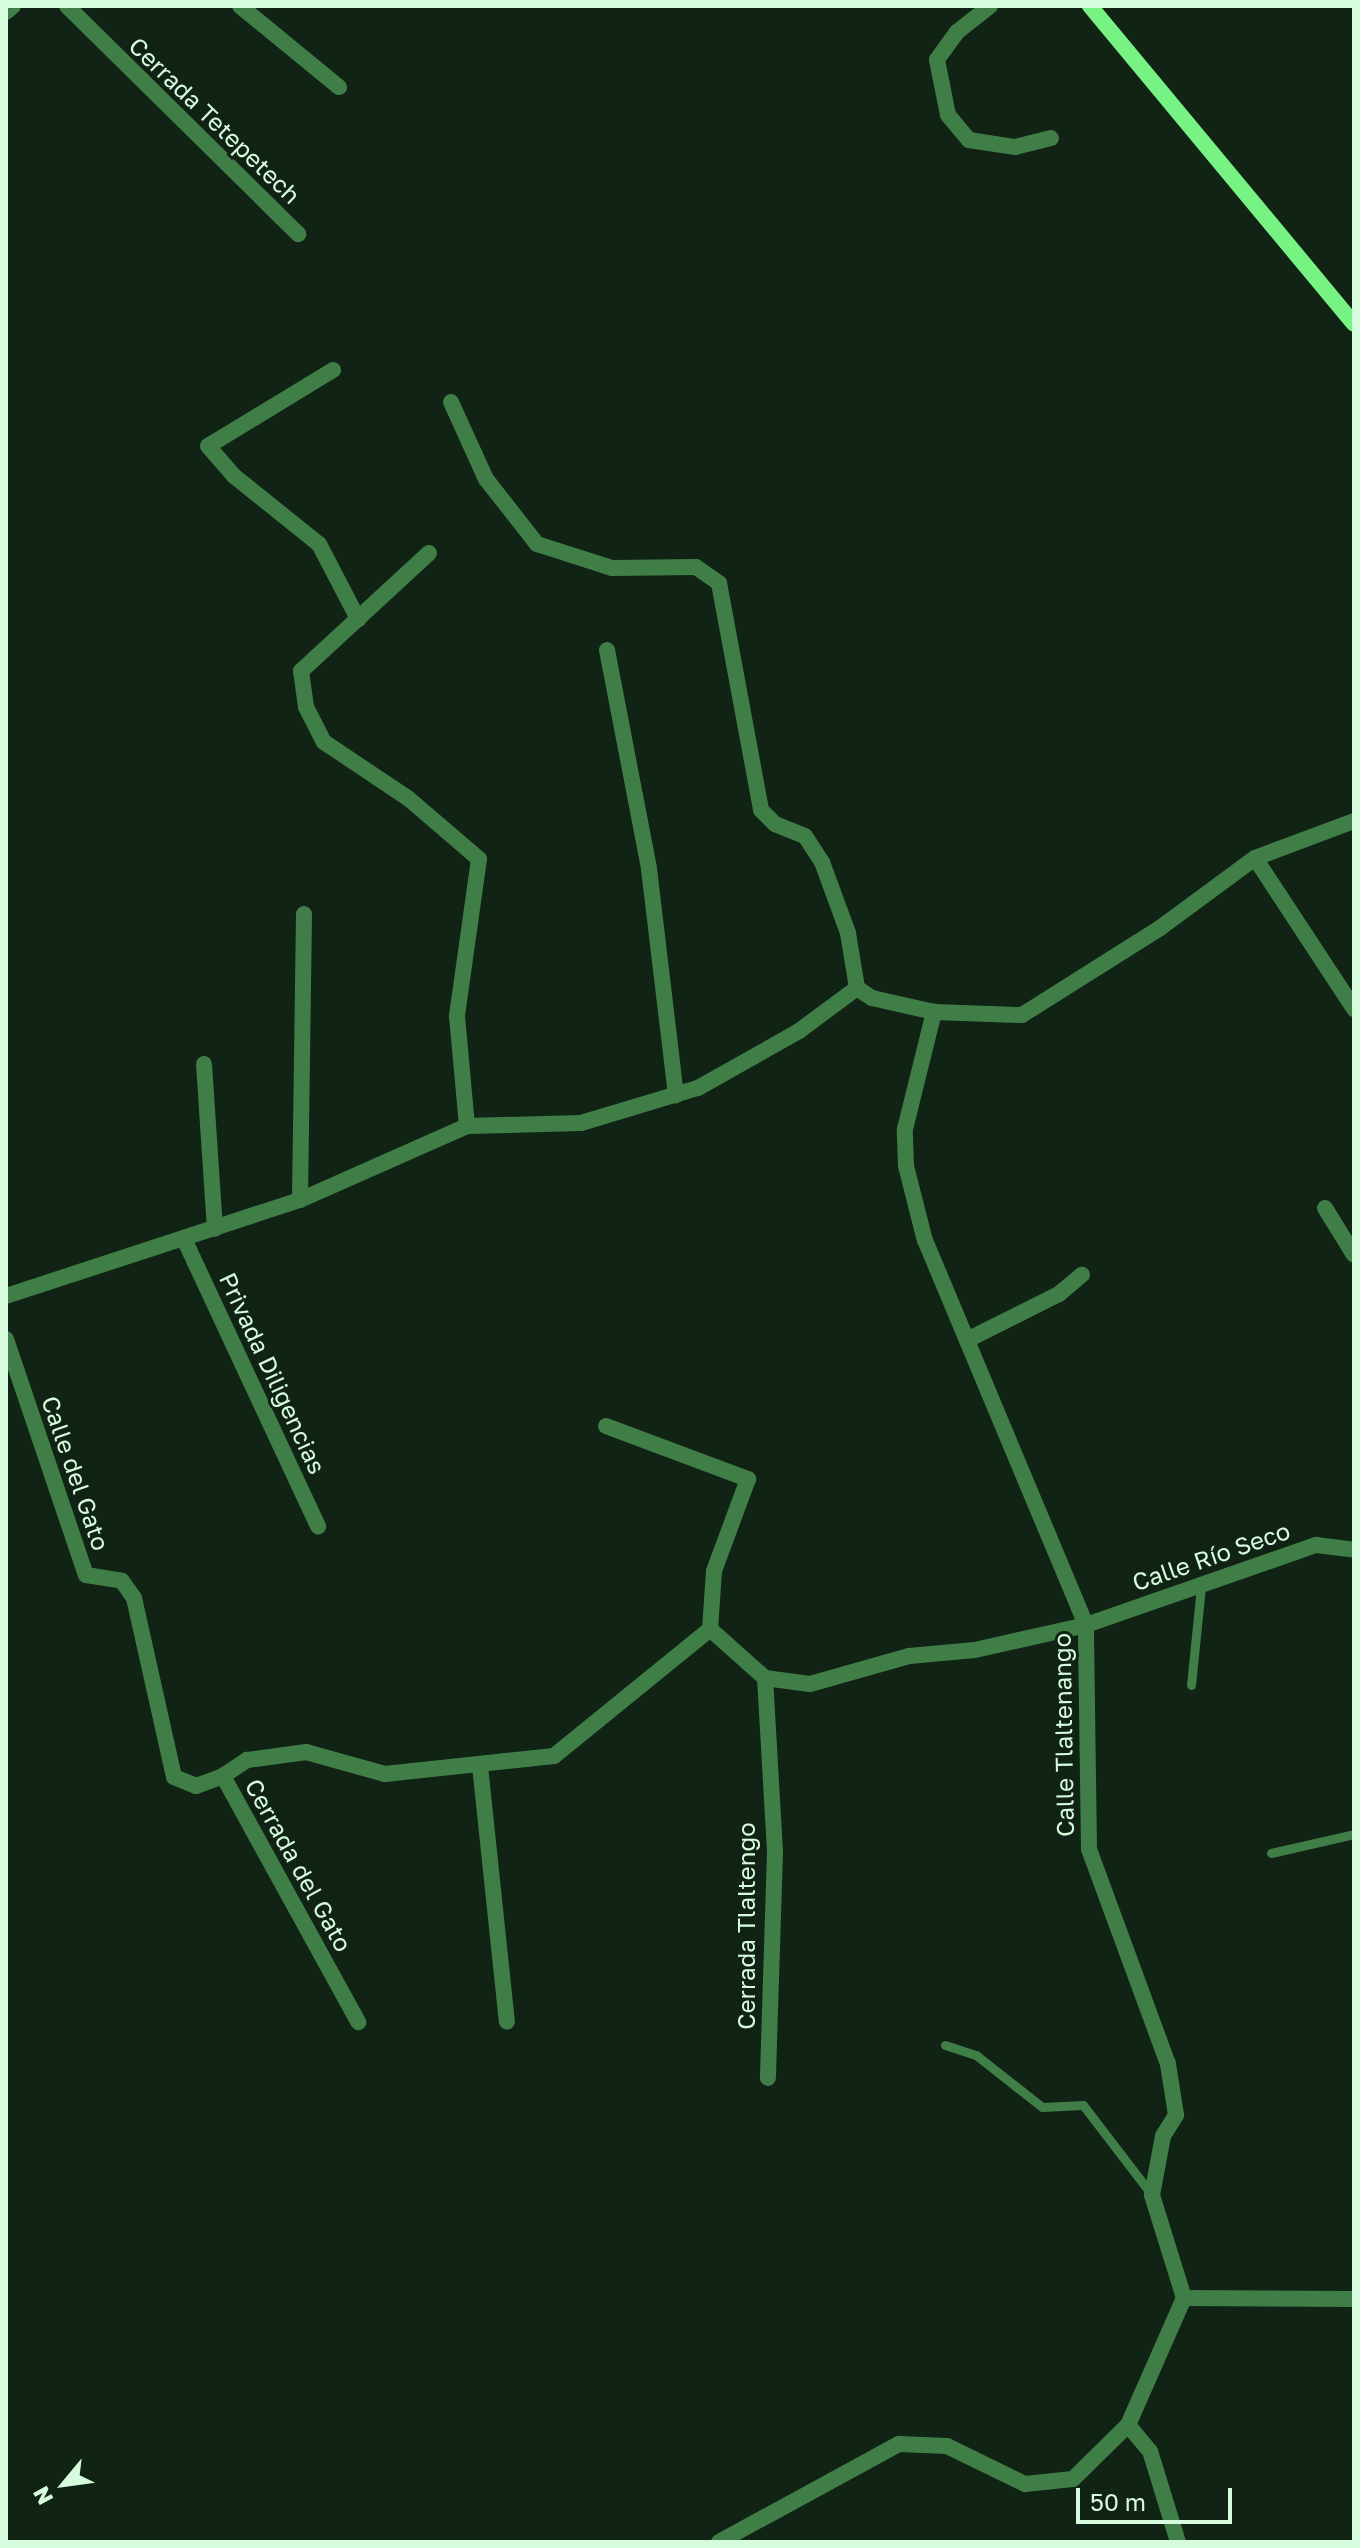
<!DOCTYPE html>
<meta charset="utf-8">
<style>
body{margin:0}
#map{position:relative;width:1360px;height:2548px;overflow:hidden;background:#102315;font-family:"Golos Text",sans-serif}
div>[style]{position:absolute}
[style*='--x']{left:calc(var(--x)*1px);top:calc(var(--y)*1px);width:calc(var(--w)*1px);rotate:calc(var(--a)*1deg)}
.service>*{height:9px;margin:-4.5px;padding:0 4.5px;transform-origin:4.5px;border-radius:4.5px;background:#407e47}
.minor>*{height:16px;margin:-8px;padding:0 8px;transform-origin:8px;border-radius:8px;background:#407e47}
.secondary>*{height:16px;margin:-8px;padding:0 8px;transform-origin:8px;border-radius:8px;background:#76f382}
span{translate:-50% -50%;white-space:nowrap;text-align:center;line-height:1.15;-webkit-text-stroke:6px #102315;paint-order:stroke}
.street-label{font-size:24px;color:#d6fbdd}
.frame{position:absolute;inset:0;border:8px solid #d6fbdd;pointer-events:none}
.north{position:absolute;left:24px;top:2444px;width:80px;height:80px;-webkit-text-stroke:6px #102315;paint-order:stroke;rotate:241deg;font-size:22px;font-weight:700;line-height:32px;text-align:center;color:#d6fbdd}
.north::after{content:'';display:block;margin:auto;width:28px;height:36px;background:#d6fbdd;clip-path:polygon(50% 0,100% 100%,50% 72%,0 100%)}
.scale{position:absolute;left:1076px;top:2488px;width:156px;height:36px;box-sizing:border-box;border:4px solid #d6fbdd;border-top:0;padding-left:10px;font-size:24px;line-height:28px;white-space:nowrap;color:#d6fbdd;-webkit-text-stroke:6px #102315;paint-order:stroke}
</style>
<div id="map">
<div class="service">
<div style="--x:1191;--y:1685;--w:100;--a:-84.2"></div>
<div style="--x:1271;--y:1853;--w:85;--a:-12.9"></div>
<div style="--x:945;--y:2045;--w:33;--a:18"></div>
<div style="--x:976;--y:2055;--w:84;--a:38.2"></div>
<div style="--x:1042;--y:2107;--w:41;--a:-2.8"></div>
<div style="--x:1083;--y:2105;--w:113;--a:52.5"></div>
</div>
<div class="minor">
<div style="--x:67;--y:6;--w:325;--a:44.6"></div>
<div style="--x:240;--y:6;--w:128;--a:39.3"></div>
<div style="--x:990;--y:6;--w:42;--a:141.8"></div>
<div style="--x:957;--y:32;--w:34;--a:126"></div>
<div style="--x:937;--y:60;--w:56;--a:78.7"></div>
<div style="--x:948;--y:115;--w:33;--a:50"></div>
<div style="--x:969;--y:140;--w:47;--a:8.7"></div>
<div style="--x:1015;--y:147;--w:37;--a:-14"></div>
<div style="--x:6;--y:12;--w:9;--a:-41"></div>
<div style="--x:333;--y:370;--w:146;--a:148.7"></div>
<div style="--x:208;--y:446;--w:40;--a:49"></div>
<div style="--x:234;--y:476;--w:109;--a:38.7"></div>
<div style="--x:319;--y:544;--w:85;--a:62.5"></div>
<div style="--x:451;--y:402;--w:85;--a:65.6"></div>
<div style="--x:486;--y:479;--w:83;--a:51.9"></div>
<div style="--x:537;--y:544;--w:79;--a:17.7"></div>
<div style="--x:612;--y:568;--w:84;--a:-0.7"></div>
<div style="--x:696;--y:567;--w:28;--a:35"></div>
<div style="--x:719;--y:583;--w:231;--a:79.5"></div>
<div style="--x:761;--y:810;--w:20;--a:45"></div>
<div style="--x:775;--y:824;--w:32;--a:22"></div>
<div style="--x:805;--y:836;--w:31;--a:57"></div>
<div style="--x:822;--y:862;--w:76;--a:69.9"></div>
<div style="--x:848;--y:933;--w:56;--a:80.7"></div>
<div style="--x:429;--y:553;--w:174;--a:137.3"></div>
<div style="--x:301;--y:671;--w:36;--a:82"></div>
<div style="--x:306;--y:707;--w:39;--a:63"></div>
<div style="--x:324;--y:742;--w:102;--a:33.8"></div>
<div style="--x:409;--y:799;--w:92;--a:40.6"></div>
<div style="--x:479;--y:859;--w:159;--a:98"></div>
<div style="--x:457;--y:1016;--w:110;--a:84.8"></div>
<div style="--x:607;--y:650;--w:223;--a:79.1"></div>
<div style="--x:649;--y:869;--w:228;--a:83.2"></div>
<div style="--x:1255;--y:858;--w:181;--a:56.7"></div>
<div style="--x:857;--y:988;--w:18;--a:34"></div>
<div style="--x:872;--y:998;--w:64;--a:12.7"></div>
<div style="--x:934;--y:1012;--w:88;--a:2"></div>
<div style="--x:1022;--y:1015;--w:163;--a:-32.2"></div>
<div style="--x:1160;--y:928;--w:118;--a:-36.4"></div>
<div style="--x:1255;--y:858;--w:106;--a:-20.5"></div>
<div style="--x:204;--y:1064;--w:165;--a:86.2"></div>
<div style="--x:300;--y:1200;--w:286;--a:-89.2"></div>
<div style="--x:1325;--y:1208;--w:55;--a:58.3"></div>
<div style="--x:185;--y:1241;--w:315;--a:65"></div>
<div style="--x:6;--y:1296;--w:309;--a:-18.1"></div>
<div style="--x:300;--y:1200;--w:183;--a:-23.9"></div>
<div style="--x:467;--y:1126;--w:114;--a:-1.5"></div>
<div style="--x:581;--y:1123;--w:122;--a:-16.7"></div>
<div style="--x:698;--y:1088;--w:116;--a:-29.4"></div>
<div style="--x:799;--y:1031;--w:72;--a:-36.6"></div>
<div style="--x:6;--y:1339;--w:249;--a:71.3"></div>
<div style="--x:86;--y:1575;--w:36;--a:9"></div>
<div style="--x:122;--y:1581;--w:21;--a:55"></div>
<div style="--x:134;--y:1598;--w:183;--a:77.4"></div>
<div style="--x:174;--y:1777;--w:24;--a:22"></div>
<div style="--x:196;--y:1786;--w:29;--a:-20"></div>
<div style="--x:223;--y:1776;--w:281;--a:61.2"></div>
<div style="--x:967;--y:1340;--w:103;--a:-26.6"></div>
<div style="--x:1059;--y:1294;--w:30;--a:-40"></div>
<div style="--x:606;--y:1426;--w:152;--a:20.5"></div>
<div style="--x:748;--y:1479;--w:98;--a:110.3"></div>
<div style="--x:714;--y:1571;--w:58;--a:93.9"></div>
<div style="--x:765;--y:1678;--w:174;--a:86.7"></div>
<div style="--x:775;--y:1852;--w:226;--a:91.8"></div>
<div style="--x:480;--y:1766;--w:257;--a:84"></div>
<div style="--x:223;--y:1776;--w:29;--a:-34"></div>
<div style="--x:247;--y:1760;--w:60;--a:-7.7"></div>
<div style="--x:306;--y:1752;--w:82;--a:15.6"></div>
<div style="--x:385;--y:1774;--w:170;--a:-6.1"></div>
<div style="--x:554;--y:1756;--w:201;--a:-39.1"></div>
<div style="--x:710;--y:1629;--w:74;--a:41.7"></div>
<div style="--x:765;--y:1678;--w:45;--a:7.6"></div>
<div style="--x:810;--y:1684;--w:103;--a:-15.8"></div>
<div style="--x:909;--y:1656;--w:66;--a:-5.2"></div>
<div style="--x:975;--y:1650;--w:114;--a:-12.7"></div>
<div style="--x:1086;--y:1625;--w:244;--a:-19.2"></div>
<div style="--x:1316;--y:1545;--w:38;--a:7"></div>
<div style="--x:1184;--y:2298;--w:170;--a:0.3"></div>
<div style="--x:1128;--y:2425;--w:34;--a:50"></div>
<div style="--x:1150;--y:2451;--w:95;--a:72.9"></div>
<div style="--x:719;--y:2542;--w:205;--a:-28.6"></div>
<div style="--x:899;--y:2444;--w:48;--a:2.4"></div>
<div style="--x:947;--y:2446;--w:87;--a:26"></div>
<div style="--x:1025;--y:2484;--w:48;--a:-5.9"></div>
<div style="--x:1073;--y:2479;--w:77;--a:-44.5"></div>
<div style="--x:1128;--y:2425;--w:139;--a:-66.2"></div>
<div style="--x:1184;--y:2298;--w:108;--a:-107.3"></div>
<div style="--x:1152;--y:2195;--w:60;--a:-79.4"></div>
<div style="--x:1163;--y:2136;--w:25;--a:-58"></div>
<div style="--x:1176;--y:2115;--w:52;--a:-98.9"></div>
<div style="--x:1168;--y:2064;--w:229;--a:-110.2"></div>
<div style="--x:1089;--y:1849;--w:224;--a:-90.8"></div>
<div style="--x:1086;--y:1625;--w:416;--a:-112.7"></div>
<div style="--x:925;--y:1241;--w:77;--a:-104.2"></div>
<div style="--x:906;--y:1166;--w:37;--a:-92"></div>
<div style="--x:905;--y:1129;--w:121;--a:-76.1"></div>
</div>
<div class="secondary">
<div style="--x:1090;--y:6;--w:413;--a:50.3"></div>
</div>
<div class="street-label">
<span style="left:215px;top:120px;rotate:44deg">Cerrada Tetepetech</span>
<span style="left:273px;top:1373px;rotate:65deg">Privada Diligencias</span>
<span style="left:76px;top:1473px;rotate:71deg">Calle del Gato</span>
<span style="left:1211px;top:1556px;rotate:-19deg">Calle Río Seco</span>
<span style="left:1063px;top:1735px;rotate:-91deg">Calle Tlaltenango</span>
<span style="left:299px;top:1865px;rotate:61deg">Cerrada del Gato</span>
<span style="left:746px;top:1926px;rotate:-90deg">Cerrada Tlaltengo</span>
</div>
<div class="frame"></div>
<div class="north">N</div>
<div class="scale">50 m</div>
</div>
